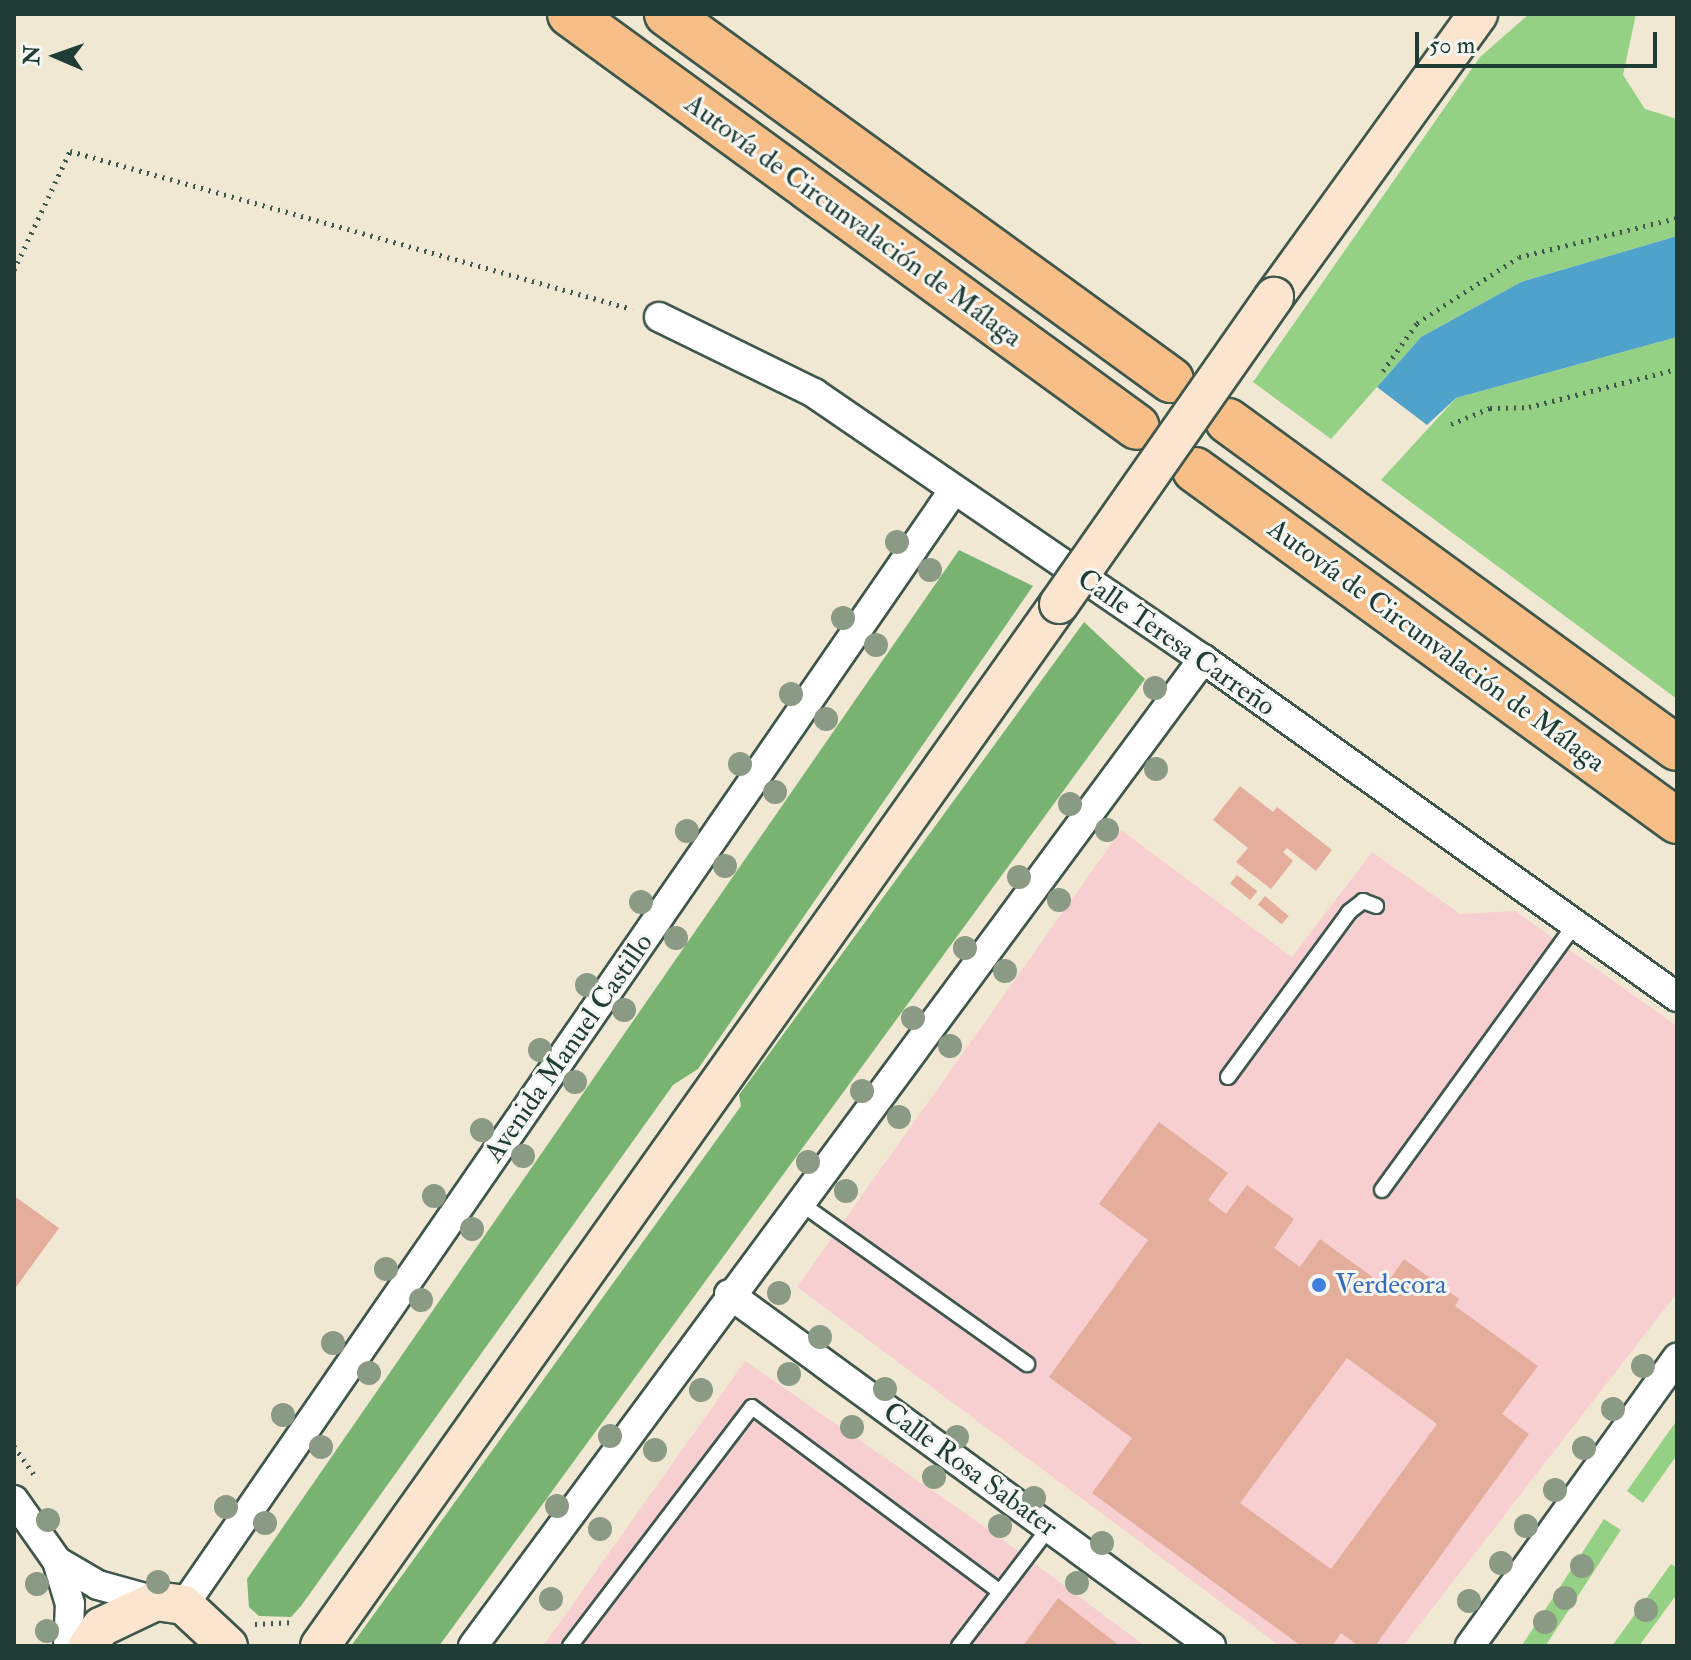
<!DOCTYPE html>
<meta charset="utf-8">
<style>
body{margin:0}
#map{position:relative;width:1691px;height:1660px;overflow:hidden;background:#f1e8d3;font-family:"IM FELL Double Pica",serif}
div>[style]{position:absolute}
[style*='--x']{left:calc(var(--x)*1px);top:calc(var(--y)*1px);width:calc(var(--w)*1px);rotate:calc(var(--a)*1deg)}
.built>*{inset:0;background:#f7cfd1}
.green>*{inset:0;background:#95d185;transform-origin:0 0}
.forest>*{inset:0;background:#78b372}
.water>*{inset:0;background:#4fa3cb}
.building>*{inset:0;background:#e4ad9c;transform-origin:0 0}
.path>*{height:5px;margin-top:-2.5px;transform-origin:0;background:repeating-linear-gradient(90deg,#3e574c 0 2px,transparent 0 8px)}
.roads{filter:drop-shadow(2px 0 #3e574c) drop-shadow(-2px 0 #3e574c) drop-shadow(0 2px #3e574c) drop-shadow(0 -2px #3e574c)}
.service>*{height:14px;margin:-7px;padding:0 7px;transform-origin:7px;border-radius:7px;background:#fff}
.minor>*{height:28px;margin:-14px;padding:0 14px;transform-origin:14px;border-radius:14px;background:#fff}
.secondary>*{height:38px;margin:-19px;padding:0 19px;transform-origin:19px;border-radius:19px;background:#fce5cf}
.motorway>*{height:44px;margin:-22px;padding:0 22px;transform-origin:22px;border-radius:22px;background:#f7be87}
.bridges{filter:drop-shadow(2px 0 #3e574c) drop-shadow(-2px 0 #3e574c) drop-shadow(0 2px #3e574c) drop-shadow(0 -2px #3e574c)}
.secondary-bridge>*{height:38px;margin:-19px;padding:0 19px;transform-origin:19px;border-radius:19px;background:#fce5cf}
.trees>*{width:24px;height:24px;margin:-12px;border-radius:50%;background:#8b9a84}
.dots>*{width:22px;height:22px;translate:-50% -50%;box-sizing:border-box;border:4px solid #f6f6f2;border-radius:50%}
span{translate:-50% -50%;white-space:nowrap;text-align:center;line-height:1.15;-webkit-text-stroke:6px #f6f6f2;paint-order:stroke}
.street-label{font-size:28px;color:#1f3d34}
.shop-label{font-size:28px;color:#366cbe}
.left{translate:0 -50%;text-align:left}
.frame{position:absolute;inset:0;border:16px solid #1f3d34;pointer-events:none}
.north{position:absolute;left:16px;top:16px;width:80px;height:80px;-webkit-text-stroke:6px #f6f6f2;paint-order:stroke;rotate:272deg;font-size:22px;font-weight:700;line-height:32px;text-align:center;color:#1f3d34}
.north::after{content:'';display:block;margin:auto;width:28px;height:36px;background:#1f3d34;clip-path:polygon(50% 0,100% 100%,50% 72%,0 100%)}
.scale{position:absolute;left:1415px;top:32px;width:242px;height:36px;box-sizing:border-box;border:4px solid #1f3d34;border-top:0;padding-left:10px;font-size:24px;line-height:28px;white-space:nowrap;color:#1f3d34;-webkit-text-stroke:6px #f6f6f2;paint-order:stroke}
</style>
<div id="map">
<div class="built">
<div style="clip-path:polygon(1121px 830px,1292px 957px,1372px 852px,1460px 914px,1515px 911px,1677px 1026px,1677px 1293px,1403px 1646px,1280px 1646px,797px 1287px)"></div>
<div style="clip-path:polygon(745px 1361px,995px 1534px,1145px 1646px,543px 1646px)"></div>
</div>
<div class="green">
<div style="clip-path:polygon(1529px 14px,1636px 14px,1623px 75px,1645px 109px,1677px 119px,1677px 236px,1521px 282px,1421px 337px,1331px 439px,1253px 382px,1480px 57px)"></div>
<div style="clip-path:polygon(1677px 337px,1677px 699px,1381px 480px,1456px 398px)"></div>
<div style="clip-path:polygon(1677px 1420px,1677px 1455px,1643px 1503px,1627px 1491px)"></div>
<div style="left:1604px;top:1519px;width:20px;height:155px;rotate:33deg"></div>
<div style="clip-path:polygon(1671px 1564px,1677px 1568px,1677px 1594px,1639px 1646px,1612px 1646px)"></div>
</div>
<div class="forest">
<div style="clip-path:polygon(959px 550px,1033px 586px,698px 1069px,673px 1085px,301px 1606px,291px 1617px,259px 1616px,249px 1607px,247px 1579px)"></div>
<div style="clip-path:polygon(1084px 622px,1145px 679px,439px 1646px,351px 1646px,741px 1106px,739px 1095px)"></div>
</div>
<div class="water">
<div style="clip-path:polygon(1677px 236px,1677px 337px,1456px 398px,1427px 425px,1377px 387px,1421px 337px,1521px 282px)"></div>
</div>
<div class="building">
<div style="clip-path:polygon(1240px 786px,1273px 812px,1277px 807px,1332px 850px,1316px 871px,1287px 848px,1283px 852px,1293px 861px,1271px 889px,1236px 862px,1248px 848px,1213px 820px)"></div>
<div style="left:1237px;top:875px;width:26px;height:11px;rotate:39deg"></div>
<div style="left:1265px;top:896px;width:31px;height:11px;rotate:40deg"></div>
<div style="clip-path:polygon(evenodd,1159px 1122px,1228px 1173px,1208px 1200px,1226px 1214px,1247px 1185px,1294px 1219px,1274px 1248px,1300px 1267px,1320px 1239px,1385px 1286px,1404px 1259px,1459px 1299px,1455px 1306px,1538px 1366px,1502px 1414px,1529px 1434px,1375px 1646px,1359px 1646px,1341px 1633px,1332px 1646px,1301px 1646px,1092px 1493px,1132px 1438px,1049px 1377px,1148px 1240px,1099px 1204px,1159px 1122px,1347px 1358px,1437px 1424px,1331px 1569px,1240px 1503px,1347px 1358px)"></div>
<div style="clip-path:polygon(14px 1196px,59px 1228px,14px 1290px)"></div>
<div style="clip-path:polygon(1058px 1598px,1120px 1646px,1023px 1646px)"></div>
</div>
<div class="path">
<div style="--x:14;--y:270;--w:132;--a:-64.8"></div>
<div style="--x:70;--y:151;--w:584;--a:15.7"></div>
<div style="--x:1383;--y:371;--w:59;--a:-54.7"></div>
<div style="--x:1417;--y:323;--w:121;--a:-32.9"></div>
<div style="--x:1519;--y:257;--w:163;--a:-13.9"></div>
<div style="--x:1451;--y:424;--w:42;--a:-22.3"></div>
<div style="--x:1490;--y:408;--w:39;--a:-1"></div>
<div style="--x:1529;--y:407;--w:153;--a:-14.4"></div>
<div style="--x:14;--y:1446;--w:35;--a:55"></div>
<div style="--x:255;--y:1624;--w:40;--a:-2.9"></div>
</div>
<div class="roads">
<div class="service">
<div style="--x:1228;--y:1077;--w:205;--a:-53.7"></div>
<div style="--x:1349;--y:912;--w:18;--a:-38"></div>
<div style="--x:1363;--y:901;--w:14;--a:21"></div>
<div style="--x:1382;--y:1190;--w:329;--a:-54"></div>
<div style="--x:799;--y:1202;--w:280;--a:35.4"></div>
<div style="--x:570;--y:1646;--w:300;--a:-52.7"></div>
<div style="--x:752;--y:1407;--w:309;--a:36.7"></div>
<div style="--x:959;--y:1646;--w:148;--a:-52.7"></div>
</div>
<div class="minor">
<div style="--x:659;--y:317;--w:173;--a:26.1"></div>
<div style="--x:814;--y:393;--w:471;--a:34.4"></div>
<div style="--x:1203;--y:659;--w:582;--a:35.49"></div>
<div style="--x:729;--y:1294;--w:597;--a:36.14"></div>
<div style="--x:14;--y:1500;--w:75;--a:54.8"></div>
<div style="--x:57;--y:1561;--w:45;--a:73.2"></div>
<div style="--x:70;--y:1604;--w:42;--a:92.7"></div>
<div style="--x:57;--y:1561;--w:48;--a:30.3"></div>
<div style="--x:98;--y:1585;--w:60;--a:15.4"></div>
<div style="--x:184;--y:1605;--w:1354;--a:-55.38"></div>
<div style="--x:473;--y:1646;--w:1228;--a:-53.51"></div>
<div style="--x:1470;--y:1646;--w:355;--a:-54.3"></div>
</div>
<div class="secondary">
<div style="--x:1274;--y:297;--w:349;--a:-54.2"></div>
<div style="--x:88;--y:1646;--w:23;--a:-56"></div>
<div style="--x:101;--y:1627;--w:61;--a:-25.3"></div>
<div style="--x:156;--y:1601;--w:28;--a:8"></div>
<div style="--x:184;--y:1605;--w:60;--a:43"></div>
<div style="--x:320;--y:1646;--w:1277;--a:-54.66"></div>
</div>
<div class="motorway">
<div style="--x:570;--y:14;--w:701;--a:36.07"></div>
<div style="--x:667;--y:14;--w:623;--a:35.99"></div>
<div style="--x:1228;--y:421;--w:555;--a:36.07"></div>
<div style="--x:1195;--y:470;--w:596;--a:36.06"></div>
</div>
</div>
<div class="bridges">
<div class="secondary-bridge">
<div style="--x:1059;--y:604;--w:375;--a:-55"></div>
</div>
</div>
<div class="trees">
<div style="left:897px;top:542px"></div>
<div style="left:930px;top:570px"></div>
<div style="left:843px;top:618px"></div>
<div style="left:876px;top:645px"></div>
<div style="left:1155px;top:688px"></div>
<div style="left:791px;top:694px"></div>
<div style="left:826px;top:719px"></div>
<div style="left:740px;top:764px"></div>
<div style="left:1156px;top:769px"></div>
<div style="left:775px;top:792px"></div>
<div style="left:1070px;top:804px"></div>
<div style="left:1107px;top:830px"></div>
<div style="left:687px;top:831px"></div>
<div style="left:725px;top:866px"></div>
<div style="left:1019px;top:877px"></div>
<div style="left:1059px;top:900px"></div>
<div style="left:641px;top:902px"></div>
<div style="left:676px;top:938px"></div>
<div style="left:965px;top:948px"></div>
<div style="left:1005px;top:971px"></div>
<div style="left:587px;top:985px"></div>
<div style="left:624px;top:1010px"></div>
<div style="left:913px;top:1018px"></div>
<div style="left:950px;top:1046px"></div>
<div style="left:540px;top:1050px"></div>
<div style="left:575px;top:1082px"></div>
<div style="left:862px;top:1091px"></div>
<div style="left:899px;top:1117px"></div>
<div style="left:482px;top:1130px"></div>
<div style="left:523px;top:1156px"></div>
<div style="left:808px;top:1162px"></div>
<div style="left:846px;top:1191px"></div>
<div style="left:434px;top:1196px"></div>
<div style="left:472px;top:1229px"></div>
<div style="left:386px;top:1269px"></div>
<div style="left:779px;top:1293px"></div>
<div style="left:421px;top:1300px"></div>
<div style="left:820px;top:1337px"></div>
<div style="left:333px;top:1343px"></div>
<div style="left:1643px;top:1366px"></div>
<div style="left:369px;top:1373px"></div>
<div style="left:789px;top:1374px"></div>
<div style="left:885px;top:1389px"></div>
<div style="left:701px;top:1390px"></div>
<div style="left:1613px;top:1409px"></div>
<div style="left:283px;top:1415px"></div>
<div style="left:852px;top:1427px"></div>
<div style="left:610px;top:1436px"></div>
<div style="left:957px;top:1437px"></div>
<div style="left:321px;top:1447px"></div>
<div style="left:1584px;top:1448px"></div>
<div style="left:655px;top:1450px"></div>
<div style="left:934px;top:1477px"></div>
<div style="left:1555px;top:1490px"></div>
<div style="left:1034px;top:1498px"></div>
<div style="left:557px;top:1506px"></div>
<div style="left:226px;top:1507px"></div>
<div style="left:48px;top:1520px"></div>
<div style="left:265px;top:1523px"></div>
<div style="left:1000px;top:1526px"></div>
<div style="left:1526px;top:1526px"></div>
<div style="left:600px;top:1529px"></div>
<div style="left:1102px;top:1543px"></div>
<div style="left:1501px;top:1563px"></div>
<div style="left:1582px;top:1566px"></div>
<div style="left:158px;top:1582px"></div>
<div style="left:1077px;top:1583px"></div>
<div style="left:37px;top:1584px"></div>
<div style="left:1565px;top:1598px"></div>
<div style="left:551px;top:1599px"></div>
<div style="left:1469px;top:1601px"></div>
<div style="left:1646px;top:1610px"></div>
<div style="left:1545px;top:1622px"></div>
<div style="left:47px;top:1631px"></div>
</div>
<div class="dots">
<div style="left:1319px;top:1285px;background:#3f7fe0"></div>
</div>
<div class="street-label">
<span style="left:853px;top:221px;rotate:36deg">Autovía de Circunvalación de Málaga</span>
<span style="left:1176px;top:643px;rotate:35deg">Calle Teresa Carreño</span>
<span style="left:1436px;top:646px;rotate:36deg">Autovía de Circunvalación de Málaga</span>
<span style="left:569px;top:1048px;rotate:-55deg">Avenida Manuel Castillo</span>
<span style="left:970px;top:1470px;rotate:36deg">Calle Rosa Sabater</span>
</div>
<div class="shop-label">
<span class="left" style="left:1335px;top:1285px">Verdecora</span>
</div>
<div class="frame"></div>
<div class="north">N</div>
<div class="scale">50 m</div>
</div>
